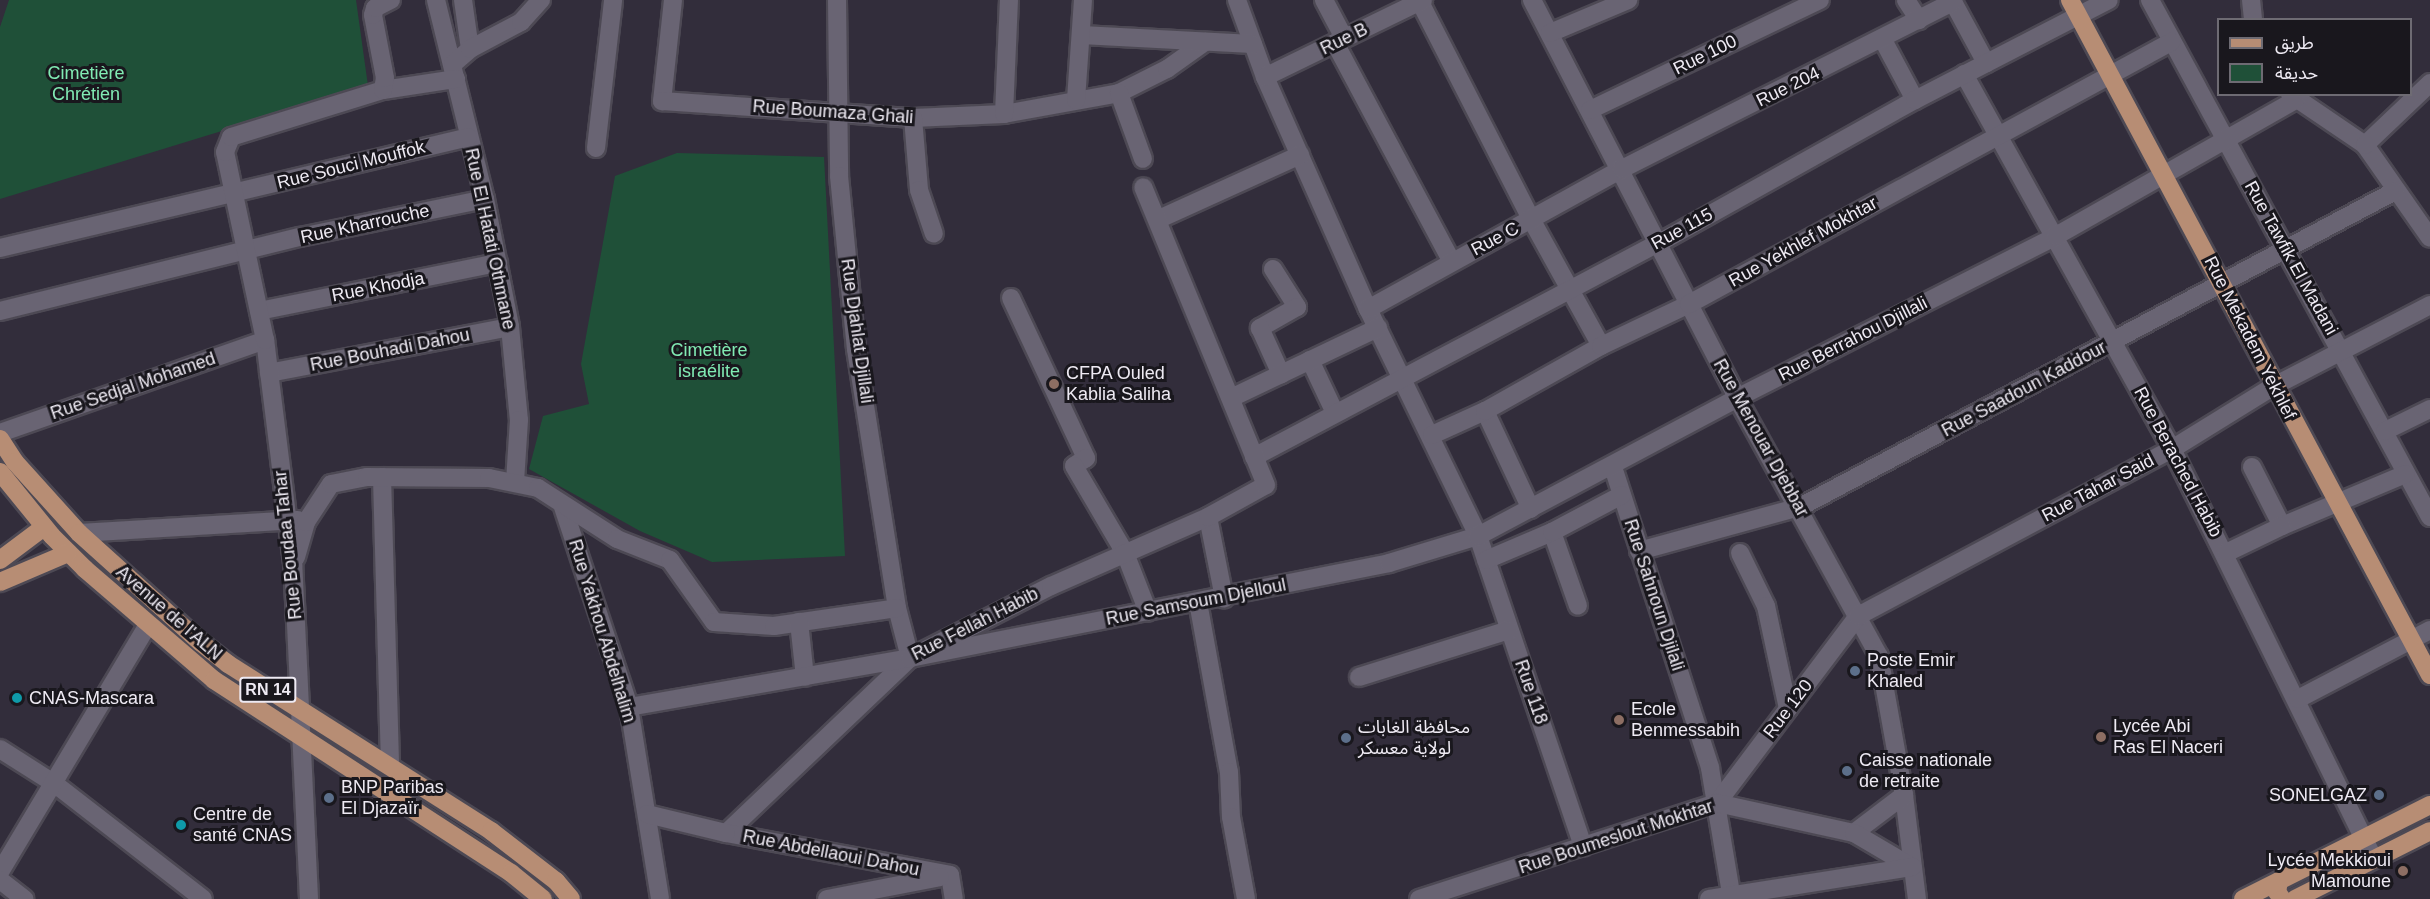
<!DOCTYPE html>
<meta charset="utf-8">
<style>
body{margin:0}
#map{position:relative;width:2430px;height:899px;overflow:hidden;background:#322d3b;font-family:Arial,"Noto Sans Arabic",sans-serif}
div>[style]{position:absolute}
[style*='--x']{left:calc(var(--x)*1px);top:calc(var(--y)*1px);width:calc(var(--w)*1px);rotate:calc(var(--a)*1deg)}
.green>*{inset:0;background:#1f5038}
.roads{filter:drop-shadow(2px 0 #4d4954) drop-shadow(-2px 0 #4d4954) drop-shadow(0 2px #4d4954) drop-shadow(0 -2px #4d4954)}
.minor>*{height:18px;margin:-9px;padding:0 9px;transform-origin:9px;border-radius:9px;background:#696473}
.major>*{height:18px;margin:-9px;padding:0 9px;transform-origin:9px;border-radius:9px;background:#b78d74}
.dots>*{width:16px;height:16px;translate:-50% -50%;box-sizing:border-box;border:3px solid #19171d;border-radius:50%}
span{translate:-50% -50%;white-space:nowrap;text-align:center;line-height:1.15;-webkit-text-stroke:6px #19171d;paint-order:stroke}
.shield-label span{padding:2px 4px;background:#19171d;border:2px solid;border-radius:4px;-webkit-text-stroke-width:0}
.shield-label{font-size:16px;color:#eeeaf3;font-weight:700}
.street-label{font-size:18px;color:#eeeaf3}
.park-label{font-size:18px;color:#81eab3}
.poi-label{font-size:18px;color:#eeeaf3}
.left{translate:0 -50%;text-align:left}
.right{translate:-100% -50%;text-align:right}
.legend{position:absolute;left:2217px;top:18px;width:195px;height:78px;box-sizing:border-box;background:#19171d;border:2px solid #6e6b73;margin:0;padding:8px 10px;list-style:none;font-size:18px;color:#eeeaf3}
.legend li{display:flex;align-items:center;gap:12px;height:30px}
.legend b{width:30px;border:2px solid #6e6b73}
</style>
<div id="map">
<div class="green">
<div style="clip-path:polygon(9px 0,356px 0,368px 86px,0 199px,0 27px)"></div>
<div style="clip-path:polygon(677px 153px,824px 157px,845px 556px,712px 562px,640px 531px,529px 469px,543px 416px,589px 404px,581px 364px,615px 176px)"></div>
</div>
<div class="roads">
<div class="minor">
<div style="--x:436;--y:0;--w:205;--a:76.2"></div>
<div style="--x:485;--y:199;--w:130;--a:78.9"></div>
<div style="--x:510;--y:327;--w:93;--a:84.5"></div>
<div style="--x:519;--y:420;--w:62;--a:93.7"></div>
<div style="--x:463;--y:0;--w:49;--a:81.9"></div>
<div style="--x:673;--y:0;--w:102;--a:96.2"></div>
<div style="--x:662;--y:101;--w:252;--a:3.9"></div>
<div style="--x:913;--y:118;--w:91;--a:-2.5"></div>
<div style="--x:1004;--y:114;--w:117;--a:-10.3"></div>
<div style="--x:1119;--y:93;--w:54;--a:-26.6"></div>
<div style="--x:1167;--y:69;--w:47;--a:-35.4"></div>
<div style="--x:837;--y:0;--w:176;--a:89.3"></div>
<div style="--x:839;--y:176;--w:174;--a:84.4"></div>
<div style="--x:856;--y:349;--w:262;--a:81"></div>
<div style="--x:897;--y:608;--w:52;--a:75.4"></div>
<div style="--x:1237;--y:0;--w:82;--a:70"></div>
<div style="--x:1265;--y:77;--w:254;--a:66.1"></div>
<div style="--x:1368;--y:309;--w:252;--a:64.1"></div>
<div style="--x:1478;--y:536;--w:328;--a:71.3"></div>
<div style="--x:1324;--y:0;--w:43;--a:62.2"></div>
<div style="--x:1419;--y:0;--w:246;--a:62.9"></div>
<div style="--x:1531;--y:219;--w:145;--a:61.1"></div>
<div style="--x:1532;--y:0;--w:448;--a:62.7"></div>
<div style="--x:1737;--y:398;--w:294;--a:61.2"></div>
<div style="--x:1879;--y:656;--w:141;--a:79.8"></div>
<div style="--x:1904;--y:795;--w:105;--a:82.9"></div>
<div style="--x:1906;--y:0;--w:24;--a:57"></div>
<div style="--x:1952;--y:0;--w:72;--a:61.6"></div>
<div style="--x:2150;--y:0;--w:588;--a:61.56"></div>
<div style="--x:2251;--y:0;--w:20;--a:84"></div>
<div style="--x:1550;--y:33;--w:85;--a:-22.9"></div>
<div style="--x:1081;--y:35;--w:172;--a:3"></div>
<div style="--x:1883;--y:40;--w:68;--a:61.9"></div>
<div style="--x:1335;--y:43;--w:248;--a:61.9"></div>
<div style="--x:453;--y:64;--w:23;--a:-41"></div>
<div style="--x:470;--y:49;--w:58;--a:-27.9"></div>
<div style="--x:521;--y:22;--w:30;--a:-48"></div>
<div style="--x:1964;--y:74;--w:429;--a:61"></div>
<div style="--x:2172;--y:449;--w:457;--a:63.8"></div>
<div style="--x:1265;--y:77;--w:176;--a:-26"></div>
<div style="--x:383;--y:90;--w:74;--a:-8.6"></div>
<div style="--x:1119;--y:93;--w:70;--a:70"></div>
<div style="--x:2290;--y:94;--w:91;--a:34.2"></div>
<div style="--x:2365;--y:145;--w:113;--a:55"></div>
<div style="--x:1076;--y:100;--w:100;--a:-86"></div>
<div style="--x:1590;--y:110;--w:255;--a:-25.6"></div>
<div style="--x:1004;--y:114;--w:114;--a:-87.5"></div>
<div style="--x:913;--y:118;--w:72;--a:85.2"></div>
<div style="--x:919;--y:190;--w:46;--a:71.2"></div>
<div style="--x:2365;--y:145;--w:90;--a:-43.6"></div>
<div style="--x:596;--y:148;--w:149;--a:-83.4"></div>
<div style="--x:1159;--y:219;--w:155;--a:-24.4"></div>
<div style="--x:0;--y:248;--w:481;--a:-13.3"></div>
<div style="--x:1273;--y:269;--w:45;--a:57.7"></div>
<div style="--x:1297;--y:307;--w:43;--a:150.4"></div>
<div style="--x:1260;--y:328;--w:51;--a:65.5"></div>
<div style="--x:1011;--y:298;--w:177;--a:64.9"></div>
<div style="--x:1086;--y:458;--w:14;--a:146"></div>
<div style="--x:1074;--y:466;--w:101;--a:59.6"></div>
<div style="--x:1125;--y:553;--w:63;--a:68.7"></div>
<div style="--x:1368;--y:309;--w:290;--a:-28.9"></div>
<div style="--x:1622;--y:169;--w:371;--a:-26.8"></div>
<div style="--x:0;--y:311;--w:309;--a:-13.9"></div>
<div style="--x:300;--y:237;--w:189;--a:-11.6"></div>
<div style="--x:259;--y:311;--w:244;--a:-11.4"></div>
<div style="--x:1310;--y:360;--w:59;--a:64.7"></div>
<div style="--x:269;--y:373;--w:245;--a:-10.8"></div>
<div style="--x:1231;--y:398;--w:163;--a:-25.5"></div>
<div style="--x:1485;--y:411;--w:108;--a:64.9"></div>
<div style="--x:2385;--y:431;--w:50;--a:-26.1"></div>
<div style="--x:0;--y:433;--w:281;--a:-19.3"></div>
<div style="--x:1432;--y:435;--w:58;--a:-24.4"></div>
<div style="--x:1485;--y:411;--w:133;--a:-29.3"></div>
<div style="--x:1601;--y:346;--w:98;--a:-25.5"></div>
<div style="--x:1689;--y:304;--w:549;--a:-28.53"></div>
<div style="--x:1254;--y:457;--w:456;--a:-27.9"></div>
<div style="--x:1657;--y:244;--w:295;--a:-29.2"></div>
<div style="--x:1915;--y:100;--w:218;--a:-27.3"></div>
<div style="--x:1613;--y:467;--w:316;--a:72.1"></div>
<div style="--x:1710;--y:768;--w:133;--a:80.5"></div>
<div style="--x:2252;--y:467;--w:66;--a:63"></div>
<div style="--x:2282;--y:526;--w:134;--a:-22.8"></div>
<div style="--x:382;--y:477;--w:286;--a:88.4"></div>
<div style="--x:563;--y:507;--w:211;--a:71.7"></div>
<div style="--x:629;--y:707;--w:194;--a:80.8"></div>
<div style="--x:1208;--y:517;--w:83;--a:78.8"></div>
<div style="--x:1552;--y:532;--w:78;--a:70.6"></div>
<div style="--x:79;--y:533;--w:219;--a:-3.4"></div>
<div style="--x:1639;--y:551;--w:167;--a:-15.3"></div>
<div style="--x:1800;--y:507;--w:674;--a:-27.97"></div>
<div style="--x:1740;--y:553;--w:59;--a:63.9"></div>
<div style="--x:1766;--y:606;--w:105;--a:77.9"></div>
<div style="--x:2226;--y:553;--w:62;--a:-25.7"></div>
<div style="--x:296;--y:557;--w:36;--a:-74"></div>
<div style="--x:306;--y:522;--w:45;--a:-56.7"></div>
<div style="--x:331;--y:484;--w:37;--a:-11"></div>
<div style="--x:367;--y:477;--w:122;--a:0.5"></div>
<div style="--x:489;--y:478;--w:50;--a:11.5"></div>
<div style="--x:538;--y:488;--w:94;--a:32.8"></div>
<div style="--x:617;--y:539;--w:57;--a:21.6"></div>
<div style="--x:670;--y:560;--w:76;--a:54.6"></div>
<div style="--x:714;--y:622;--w:60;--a:3.8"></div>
<div style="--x:774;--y:626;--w:124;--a:-8.3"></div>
<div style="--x:1486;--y:560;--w:72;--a:-23"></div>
<div style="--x:1552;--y:532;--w:79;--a:-27.9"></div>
<div style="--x:1198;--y:602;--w:173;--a:79.7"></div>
<div style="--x:1229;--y:772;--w:45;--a:87.5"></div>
<div style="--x:1231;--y:817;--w:83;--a:79.6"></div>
<div style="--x:799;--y:622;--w:55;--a:83.8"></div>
<div style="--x:910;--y:658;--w:488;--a:-11.2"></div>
<div style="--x:1389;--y:563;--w:93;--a:-16.9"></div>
<div style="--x:1478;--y:536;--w:293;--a:-28"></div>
<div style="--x:1737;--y:398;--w:358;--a:-26.9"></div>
<div style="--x:2056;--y:236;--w:275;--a:-29.6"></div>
<div style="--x:910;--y:658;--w:254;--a:136.4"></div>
<div style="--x:726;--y:833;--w:228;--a:10.6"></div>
<div style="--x:950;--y:875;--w:24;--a:81"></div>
<div style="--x:1359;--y:677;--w:157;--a:-17.4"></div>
<div style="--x:2298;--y:699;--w:149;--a:-27.6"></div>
<div style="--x:629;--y:707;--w:285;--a:-9.9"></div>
<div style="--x:910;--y:658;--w:158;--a:-27.1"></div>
<div style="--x:1051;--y:586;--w:171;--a:-23.7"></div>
<div style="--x:1208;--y:517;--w:66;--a:-28.9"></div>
<div style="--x:1266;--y:485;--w:322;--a:-112.4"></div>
<div style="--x:0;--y:749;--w:65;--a:32.5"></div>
<div style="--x:55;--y:784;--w:187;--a:37.8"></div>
<div style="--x:1717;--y:803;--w:234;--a:-53"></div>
<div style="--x:1858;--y:616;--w:356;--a:-28"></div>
<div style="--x:2172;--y:449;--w:120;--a:-31.7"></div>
<div style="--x:2274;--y:386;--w:176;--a:-27.4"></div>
<div style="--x:647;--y:814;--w:81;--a:13.5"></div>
<div style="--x:1854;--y:833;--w:63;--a:-37.2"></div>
<div style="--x:0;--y:872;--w:288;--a:-59.1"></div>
<div style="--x:0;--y:880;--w:31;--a:38"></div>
<div style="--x:309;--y:899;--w:335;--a:-92.7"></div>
<div style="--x:293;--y:564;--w:226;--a:-97.1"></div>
<div style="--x:265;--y:340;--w:192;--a:-102"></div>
<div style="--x:225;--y:152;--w:16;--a:-68"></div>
<div style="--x:231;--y:137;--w:159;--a:-17.2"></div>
<div style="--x:383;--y:90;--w:12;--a:-81"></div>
<div style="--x:385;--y:78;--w:64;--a:-100.8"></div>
<div style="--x:373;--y:15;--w:7;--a:-74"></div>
<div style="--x:375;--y:8;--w:18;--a:-27"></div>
<div style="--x:827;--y:899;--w:115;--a:-11"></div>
<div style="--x:1419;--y:899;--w:313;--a:-17.9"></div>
<div style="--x:1717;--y:803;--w:140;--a:12.4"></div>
<div style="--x:1854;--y:833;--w:67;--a:30.4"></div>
<div style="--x:1709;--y:899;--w:206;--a:-9"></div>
</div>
<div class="major">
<div style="--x:2070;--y:0;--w:765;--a:61.93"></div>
<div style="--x:0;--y:439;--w:27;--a:57"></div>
<div style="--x:15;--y:462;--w:96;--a:48"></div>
<div style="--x:79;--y:533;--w:163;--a:42"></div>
<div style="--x:200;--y:642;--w:36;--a:38"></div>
<div style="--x:228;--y:664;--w:312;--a:32.4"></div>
<div style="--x:491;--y:831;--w:82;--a:37.6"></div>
<div style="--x:556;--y:881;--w:23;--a:50"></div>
<div style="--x:0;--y:472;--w:82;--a:50.9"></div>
<div style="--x:52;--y:536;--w:47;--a:45"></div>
<div style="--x:85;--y:569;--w:170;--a:40.7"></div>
<div style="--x:214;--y:680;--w:354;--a:33"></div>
<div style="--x:511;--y:873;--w:41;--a:39.1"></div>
<div style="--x:0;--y:560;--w:55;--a:-36.9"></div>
<div style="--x:0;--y:582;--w:74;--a:-23.1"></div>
<div style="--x:2279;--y:881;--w:11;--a:100"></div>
<div style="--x:2277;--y:892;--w:9;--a:54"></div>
<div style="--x:2243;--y:899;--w:209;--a:-26.7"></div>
<div style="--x:2295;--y:899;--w:151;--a:-26.7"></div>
</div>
</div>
<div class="dots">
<div style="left:1054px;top:384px;background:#8d6e63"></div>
<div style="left:1855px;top:671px;background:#5c6f8a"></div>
<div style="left:17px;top:698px;background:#0f9aa8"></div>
<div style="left:1619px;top:720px;background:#8d6e63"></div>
<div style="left:2101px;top:737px;background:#8d6e63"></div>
<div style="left:1346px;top:738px;background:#5c6f8a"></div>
<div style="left:1847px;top:771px;background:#5c6f8a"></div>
<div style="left:2379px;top:795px;background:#5c6f8a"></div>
<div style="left:329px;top:798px;background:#5c6f8a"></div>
<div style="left:181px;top:825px;background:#0f9aa8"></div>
<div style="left:2403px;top:871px;background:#8d6e63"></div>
</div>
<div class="shield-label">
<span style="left:268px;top:690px">RN 14</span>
</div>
<div class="street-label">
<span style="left:1344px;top:39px;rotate:-26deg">Rue B</span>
<span style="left:1705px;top:55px;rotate:-26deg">Rue 100</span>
<span style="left:1788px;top:87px;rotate:-26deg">Rue 204</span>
<span style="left:833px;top:112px;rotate:4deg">Rue Boumaza Ghali</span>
<span style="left:351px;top:165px;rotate:-14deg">Rue Souci Mouffok</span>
<span style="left:365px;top:224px;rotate:-12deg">Rue Kharrouche</span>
<span style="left:1682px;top:229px;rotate:-29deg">Rue 115</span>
<span style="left:490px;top:239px;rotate:78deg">Rue El Hatati Othmane</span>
<span style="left:1495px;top:239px;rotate:-28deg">Rue C</span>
<span style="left:1803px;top:242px;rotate:-29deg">Rue Yekhlef Mokhtar</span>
<span style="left:2291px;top:258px;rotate:61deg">Rue Tawfik El Madani</span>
<span style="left:378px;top:287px;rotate:-11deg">Rue Khodja</span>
<span style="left:857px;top:331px;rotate:82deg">Rue Djahlat Djillali</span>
<span style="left:2250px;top:338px;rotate:63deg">Rue Mekadem Yekhlef</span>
<span style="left:1853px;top:339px;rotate:-27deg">Rue Berrahou Djillali</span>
<span style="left:390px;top:350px;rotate:-11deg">Rue Bouhadi Dahou</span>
<span style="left:133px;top:386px;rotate:-19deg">Rue Sedjal Mohamed</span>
<span style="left:2024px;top:389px;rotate:-28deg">Rue Saadoun Kaddour</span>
<span style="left:1761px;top:438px;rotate:61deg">Rue Menouar Djebbar</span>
<span style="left:2178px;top:462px;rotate:62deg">Rue Berached Habib</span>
<span style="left:2098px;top:488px;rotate:-28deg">Rue Tahar Said</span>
<span style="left:288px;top:545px;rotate:-96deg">Rue Boudaa Tahar</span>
<span style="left:1654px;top:595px;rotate:72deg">Rue Sahnoun Djilali</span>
<span style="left:1196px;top:602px;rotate:-11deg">Rue Samsoum Djelloul</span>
<span style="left:169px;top:613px;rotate:41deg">Avenue de l'ALN</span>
<span style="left:975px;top:624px;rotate:-27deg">Rue Fellah Habib</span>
<span style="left:602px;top:631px;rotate:73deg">Rue Yakhou Abdelhalim</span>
<span style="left:1531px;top:692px;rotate:71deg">Rue 118</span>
<span style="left:1788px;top:709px;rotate:-53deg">Rue 120</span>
<span style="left:1616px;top:837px;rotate:-18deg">Rue Boumeslout Mokhtar</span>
<span style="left:831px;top:853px;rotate:11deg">Rue Abdellaoui Dahou</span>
</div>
<div class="park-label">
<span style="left:86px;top:84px">Cimetière<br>Chrétien</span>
<span style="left:709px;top:361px">Cimetière<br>israélite</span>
</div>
<div class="poi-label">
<span class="left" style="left:1066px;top:384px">CFPA Ouled<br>Kablia Saliha</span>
<span class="left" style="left:1867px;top:671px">Poste Emir<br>Khaled</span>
<span class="left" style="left:29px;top:698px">CNAS-Mascara</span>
<span class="left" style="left:1631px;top:720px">Ecole<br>Benmessabih</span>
<span class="left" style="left:2113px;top:737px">Lycée Abi<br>Ras El Naceri</span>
<span class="left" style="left:1358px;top:738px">محافظة الغابات<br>لولاية معسكر</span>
<span class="left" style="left:1859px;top:771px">Caisse nationale<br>de retraite</span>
<span class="left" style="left:341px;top:798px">BNP Paribas<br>El Djazaïr</span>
<span class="right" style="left:2367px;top:795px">SONELGAZ</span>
<span class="left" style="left:193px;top:825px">Centre de<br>santé CNAS</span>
<span class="right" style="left:2391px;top:871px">Lycée Mekkioui<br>Mamoune</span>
</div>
<ul class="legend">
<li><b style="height:8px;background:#b78d74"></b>طريق</li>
<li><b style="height:16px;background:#1f5038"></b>حديقة</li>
</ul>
</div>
